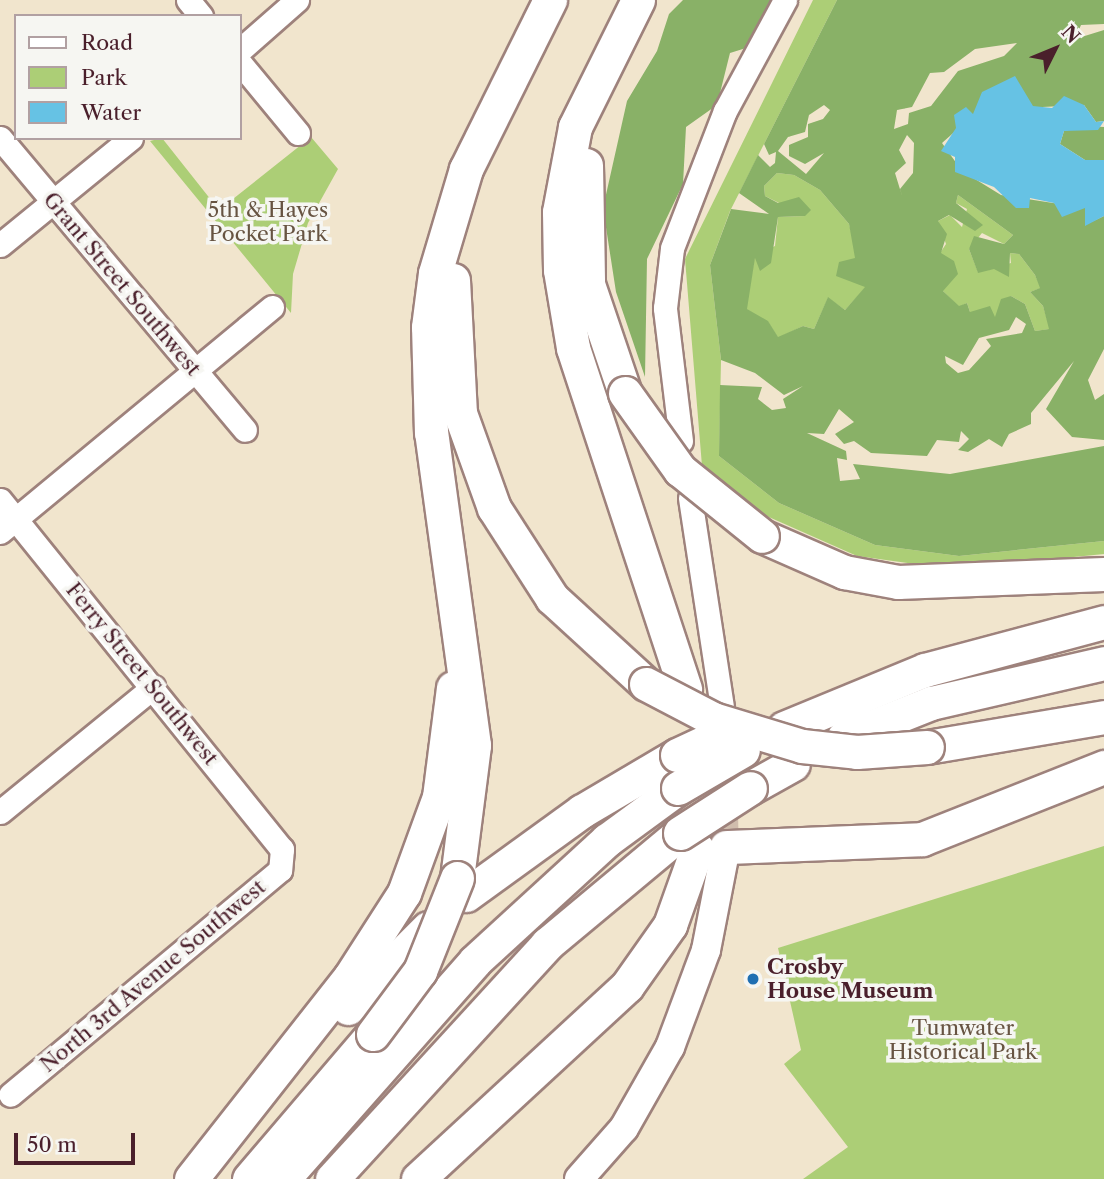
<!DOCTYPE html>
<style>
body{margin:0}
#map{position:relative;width:1104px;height:1179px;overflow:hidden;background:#f1e5cd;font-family:"Libre Caslon Text",serif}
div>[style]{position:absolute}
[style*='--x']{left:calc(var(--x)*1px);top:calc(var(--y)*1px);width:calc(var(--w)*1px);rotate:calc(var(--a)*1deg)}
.green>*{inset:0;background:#acce76}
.forest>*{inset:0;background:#89b167}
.water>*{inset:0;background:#66c2e4}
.minor-tunnel>*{height:23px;margin-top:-11.5px;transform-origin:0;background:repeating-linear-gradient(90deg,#d0bdad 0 23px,transparent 0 34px)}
.roads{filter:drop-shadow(2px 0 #9e827c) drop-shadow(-2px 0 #9e827c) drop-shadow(0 2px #9e827c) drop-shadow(0 -2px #9e827c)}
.minor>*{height:23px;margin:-11.5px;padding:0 11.5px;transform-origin:11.5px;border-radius:11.5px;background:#fff}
.major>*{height:28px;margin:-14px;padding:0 14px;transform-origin:14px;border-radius:14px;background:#fff}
.highway>*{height:33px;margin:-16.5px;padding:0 16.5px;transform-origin:16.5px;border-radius:16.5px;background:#fff}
.bridges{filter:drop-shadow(2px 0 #9e827c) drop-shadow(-2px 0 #9e827c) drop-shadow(0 2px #9e827c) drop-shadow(0 -2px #9e827c)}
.highway-bridge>*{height:33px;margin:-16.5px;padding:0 16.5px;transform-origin:16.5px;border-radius:16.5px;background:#fff}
.dots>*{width:19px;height:19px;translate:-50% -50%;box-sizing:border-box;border:4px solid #f6f6f2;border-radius:50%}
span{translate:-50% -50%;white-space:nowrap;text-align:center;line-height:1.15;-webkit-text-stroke:7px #f6f6f2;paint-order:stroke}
.park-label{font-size:21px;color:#675442}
.street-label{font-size:21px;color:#4a1f2b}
.poi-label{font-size:21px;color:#4a1f2b;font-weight:700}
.left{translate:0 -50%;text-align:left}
.legend{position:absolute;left:14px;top:14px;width:228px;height:126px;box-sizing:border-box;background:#f6f6f2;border:2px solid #b1a0a2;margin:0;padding:9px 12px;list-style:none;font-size:21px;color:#4a1f2b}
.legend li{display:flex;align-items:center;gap:14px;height:35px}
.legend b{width:35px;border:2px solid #b1a0a2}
.north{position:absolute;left:1020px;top:14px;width:70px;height:70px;-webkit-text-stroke:5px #f6f6f2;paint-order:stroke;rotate:47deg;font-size:19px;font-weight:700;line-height:28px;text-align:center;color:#4a1f2b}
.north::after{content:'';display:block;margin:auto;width:24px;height:32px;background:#4a1f2b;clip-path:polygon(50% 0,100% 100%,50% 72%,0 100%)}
.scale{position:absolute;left:14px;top:1133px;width:121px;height:32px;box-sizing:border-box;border:4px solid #4a1f2b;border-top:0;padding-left:9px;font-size:21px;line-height:24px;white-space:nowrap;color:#4a1f2b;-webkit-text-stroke:5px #f6f6f2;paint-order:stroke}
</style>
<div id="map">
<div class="green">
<div style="clip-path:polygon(813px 0,837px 0,730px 211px,710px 265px,721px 360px,719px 456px,779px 503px,875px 545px,959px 556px,1104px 541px,1104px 554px,951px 569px,857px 556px,762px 514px,702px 466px,685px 259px)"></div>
<div style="clip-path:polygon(311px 137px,338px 169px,308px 223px,293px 274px,291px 313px,150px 141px,162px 138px,219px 210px)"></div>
<div style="clip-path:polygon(777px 173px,794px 175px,820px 190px,849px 224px,866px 287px,845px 310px,828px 298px,814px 329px,803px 326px,778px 338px,768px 322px,746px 309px,755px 255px,775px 246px,778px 217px,805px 216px,765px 196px,764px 186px)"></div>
<div style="clip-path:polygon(958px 195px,1013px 235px,1004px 244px,982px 233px,969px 249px,978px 272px,1011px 263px,1010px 253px,1019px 254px,1035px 275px,1041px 288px,1030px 292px,1043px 306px,1050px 329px,1035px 331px,1025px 304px,1011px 296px,995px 318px,970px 312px,967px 303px,959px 307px,943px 291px,940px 253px,946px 244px,938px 221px,950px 215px,962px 227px,967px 209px,956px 203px)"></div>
<div style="clip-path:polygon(1104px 846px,1104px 1179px,803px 1179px,848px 1147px,784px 1064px,801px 1050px,778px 948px)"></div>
</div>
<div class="forest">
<div style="clip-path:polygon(683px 0,775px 0,762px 43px,730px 53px,717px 105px,686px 127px,683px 184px,647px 259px,645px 377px,616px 292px,603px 208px,627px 101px,657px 51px,669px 14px)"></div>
<div style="clip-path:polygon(evenodd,837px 0,1104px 0,1104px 24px,1081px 25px,1075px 39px,1104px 30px,1104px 121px,1096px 122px,1084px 105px,979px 110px,942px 143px,962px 171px,1001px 195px,1085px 208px,1085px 225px,1104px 216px,1104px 349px,1088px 380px,1095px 400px,1104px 394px,1104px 440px,1072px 437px,1046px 409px,1074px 361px,1031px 413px,1031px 424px,1009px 434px,1002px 447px,989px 439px,968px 452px,958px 450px,969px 439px,961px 431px,959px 442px,937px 440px,927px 456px,871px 453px,854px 441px,844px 444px,835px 434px,854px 422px,839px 409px,824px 434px,807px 433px,846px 451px,847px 460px,837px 458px,840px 481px,860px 479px,853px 464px,950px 474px,1104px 446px,1104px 541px,959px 556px,875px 545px,779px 503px,719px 456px,720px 385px,762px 387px,758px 399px,772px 410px,786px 408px,783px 399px,803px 386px,784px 395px,755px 373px,721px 360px,710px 265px,731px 209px,769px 214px,739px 193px,758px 155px,770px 167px,775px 163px,776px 152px,769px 155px,764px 144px,837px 0,1017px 43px,1004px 56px,958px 71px,931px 106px,909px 113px,908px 124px,894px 129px,897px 110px,912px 107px,930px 73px,944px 72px,975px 49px,1017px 43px,837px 0,824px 105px,830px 110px,823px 119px,808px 124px,808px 137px,789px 145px,789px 156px,805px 164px,824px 153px,806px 174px,778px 151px,788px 137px,805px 132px,809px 115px,824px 105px,837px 0,907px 135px,914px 143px,913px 173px,900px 189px,903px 199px,895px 173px,906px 163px,899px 150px,907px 135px,837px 0,777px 173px,794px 175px,820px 190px,849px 224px,855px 258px,839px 262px,836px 276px,865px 287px,845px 310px,828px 297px,814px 329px,803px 326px,778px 337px,768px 321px,747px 309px,755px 258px,760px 271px,771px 263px,778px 217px,805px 216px,811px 210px,799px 197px,778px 203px,765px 196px,764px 186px,777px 173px,837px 0,958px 195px,1013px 235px,1004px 244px,974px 236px,969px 249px,978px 273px,994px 269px,1009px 277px,1010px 253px,1019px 254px,1035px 275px,1040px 288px,1030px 292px,1043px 306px,1049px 329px,1035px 331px,1025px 304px,1011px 296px,1001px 299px,995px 317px,990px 306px,970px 312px,967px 303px,959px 306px,943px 291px,958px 274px,954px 261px,941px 253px,947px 234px,938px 221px,949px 215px,975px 231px,983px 225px,956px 203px,958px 195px,837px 0,1016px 317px,1026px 324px,1022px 333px,986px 339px,991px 346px,969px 370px,958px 373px,946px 363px,945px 356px,963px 365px,979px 338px,1009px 330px,1016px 317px)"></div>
<div style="clip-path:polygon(1088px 126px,1104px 127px,1104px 160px,1085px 160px,1060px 144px,1064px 131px)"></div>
</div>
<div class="water">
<div style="clip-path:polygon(1015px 76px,1033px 106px,1052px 108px,1064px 96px,1084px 105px,1096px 122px,1104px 121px,1098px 130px,1064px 131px,1060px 144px,1085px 160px,1104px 160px,1104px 216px,1085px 226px,1085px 208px,1062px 217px,1054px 203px,1030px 198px,1029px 208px,1016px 208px,994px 187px,955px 172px,955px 157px,941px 151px,956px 128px,954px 115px,966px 107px,973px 114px,982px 92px)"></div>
</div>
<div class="minor-tunnel">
<div style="--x:725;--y:746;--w:89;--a:88.7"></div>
</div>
<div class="roads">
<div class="minor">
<div style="--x:188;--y:0;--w:21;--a:51"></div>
<div style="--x:240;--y:50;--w:76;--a:-41.3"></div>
<div style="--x:240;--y:63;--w:91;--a:50.4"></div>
<div style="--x:0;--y:138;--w:381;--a:50"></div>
<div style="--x:0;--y:245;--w:169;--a:-39.2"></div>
<div style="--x:681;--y:441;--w:134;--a:-96.9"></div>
<div style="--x:665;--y:308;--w:60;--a:-83.3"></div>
<div style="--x:672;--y:248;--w:147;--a:-68.9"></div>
<div style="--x:725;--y:111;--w:126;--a:-61.6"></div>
<div style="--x:690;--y:498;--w:212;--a:81.3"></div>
<div style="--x:0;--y:500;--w:449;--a:51.1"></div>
<div style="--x:282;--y:849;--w:21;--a:95"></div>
<div style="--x:280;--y:870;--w:351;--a:140.2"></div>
<div style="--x:0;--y:532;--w:353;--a:-39.6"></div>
<div style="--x:0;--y:812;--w:198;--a:-39.2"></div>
</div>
<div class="major">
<div style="--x:579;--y:1179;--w:68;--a:-48.6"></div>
<div style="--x:624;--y:1128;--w:93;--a:-60.4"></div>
<div style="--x:670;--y:1047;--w:103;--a:-69.6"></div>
<div style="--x:706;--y:950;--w:105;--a:-79"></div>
</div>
<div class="highway">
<div style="--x:638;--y:0;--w:142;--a:116.4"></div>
<div style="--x:575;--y:127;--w:86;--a:100.7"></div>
<div style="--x:559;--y:212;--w:58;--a:89"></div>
<div style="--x:560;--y:270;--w:79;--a:80.5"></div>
<div style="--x:573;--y:348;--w:359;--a:71.8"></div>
<div style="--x:586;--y:165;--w:119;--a:89"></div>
<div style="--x:588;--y:284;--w:115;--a:71.3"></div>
<div style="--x:453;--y:280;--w:133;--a:87"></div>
<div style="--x:460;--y:413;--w:101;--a:70.3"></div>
<div style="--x:494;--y:508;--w:107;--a:57.2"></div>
<div style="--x:552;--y:598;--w:127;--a:42.5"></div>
<div style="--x:762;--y:536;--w:90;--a:23.7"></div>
<div style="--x:844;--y:572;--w:55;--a:10.5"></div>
<div style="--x:898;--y:582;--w:206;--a:-2.2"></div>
<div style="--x:784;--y:728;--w:152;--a:-22.4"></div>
<div style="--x:925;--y:670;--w:185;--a:-15"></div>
<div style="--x:843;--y:738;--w:95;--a:-21.7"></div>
<div style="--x:931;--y:703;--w:178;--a:-13"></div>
<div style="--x:927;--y:747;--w:180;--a:-9.6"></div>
<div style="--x:750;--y:788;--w:49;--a:-29.2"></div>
<div style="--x:726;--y:847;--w:196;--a:-2.3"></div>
<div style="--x:922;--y:839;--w:196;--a:-21.6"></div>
<div style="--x:457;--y:878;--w:134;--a:-82.7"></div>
<div style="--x:474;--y:745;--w:315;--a:-97.8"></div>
<div style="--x:431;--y:433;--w:106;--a:-91.6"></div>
<div style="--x:428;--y:327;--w:54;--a:-82.6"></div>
<div style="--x:435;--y:273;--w:109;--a:-73.4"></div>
<div style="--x:466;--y:169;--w:189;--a:-63.6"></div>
<div style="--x:466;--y:895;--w:143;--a:-35.9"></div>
<div style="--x:582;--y:811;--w:110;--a:-30.5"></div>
<div style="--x:348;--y:1008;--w:113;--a:-45"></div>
<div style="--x:191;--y:1179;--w:257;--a:-51.8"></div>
<div style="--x:350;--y:977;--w:100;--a:-57.3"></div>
<div style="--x:404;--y:893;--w:102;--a:-70"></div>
<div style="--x:439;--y:797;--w:110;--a:-82.7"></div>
<div style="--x:249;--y:1179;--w:191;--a:-49.5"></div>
<div style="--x:283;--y:1179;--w:290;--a:-48.6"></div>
<div style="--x:475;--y:961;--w:179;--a:-42.5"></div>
<div style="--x:607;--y:840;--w:88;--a:-36.2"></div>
<div style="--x:332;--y:1179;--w:319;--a:-47.5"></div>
<div style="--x:547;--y:944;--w:173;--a:-39.8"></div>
<div style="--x:418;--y:1179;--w:284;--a:-42.7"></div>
<div style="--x:627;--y:986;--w:75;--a:-54.8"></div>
<div style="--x:670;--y:925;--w:81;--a:-70.4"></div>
</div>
</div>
<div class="bridges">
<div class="highway-bridge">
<div style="--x:625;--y:393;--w:95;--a:54.5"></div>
<div style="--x:680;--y:470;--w:105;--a:38.8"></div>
<div style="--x:646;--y:684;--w:76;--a:27.6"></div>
<div style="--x:713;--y:719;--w:93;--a:16.9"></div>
<div style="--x:802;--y:746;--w:55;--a:6.2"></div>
<div style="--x:857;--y:752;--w:70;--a:-4.1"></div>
<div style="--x:677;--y:755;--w:38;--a:-25"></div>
<div style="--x:678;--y:788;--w:75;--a:-30.3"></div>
<div style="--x:680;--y:833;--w:83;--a:-32.7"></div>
<div style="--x:373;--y:1034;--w:79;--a:-53.3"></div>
<div style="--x:420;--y:971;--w:100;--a:-68.3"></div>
</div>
</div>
<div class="dots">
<div style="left:753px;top:979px;background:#1f6fb2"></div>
</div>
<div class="park-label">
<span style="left:268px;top:222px">5th &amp; Hayes<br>Pocket Park</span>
<span style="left:963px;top:1040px">Tumwater<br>Historical Park</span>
</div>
<div class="street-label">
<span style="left:122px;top:284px;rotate:50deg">Grant Street Southwest</span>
<span style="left:142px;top:674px;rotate:51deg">Ferry Street Southwest</span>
<span style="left:153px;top:976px;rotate:-40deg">North 3rd Avenue Southwest</span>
</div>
<div class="poi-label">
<span class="left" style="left:767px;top:979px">Crosby<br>House Museum</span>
</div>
<ul class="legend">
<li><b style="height:9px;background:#fff"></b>Road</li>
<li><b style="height:19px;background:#acce76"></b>Park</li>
<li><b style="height:19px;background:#66c2e4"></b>Water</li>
</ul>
<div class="north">N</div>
<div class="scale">50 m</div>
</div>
